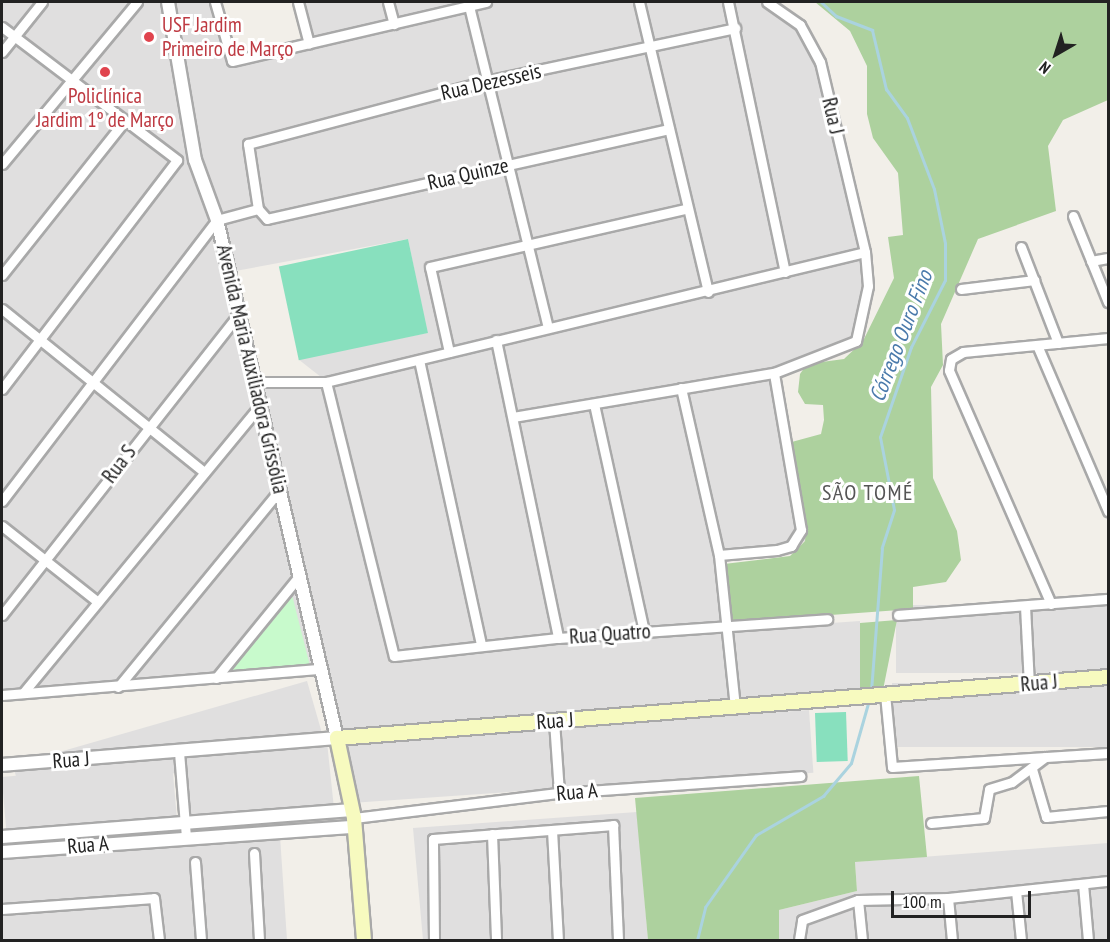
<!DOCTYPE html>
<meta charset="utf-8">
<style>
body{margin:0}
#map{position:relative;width:1110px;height:942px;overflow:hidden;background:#f2efe9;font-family:"PT Sans Narrow",sans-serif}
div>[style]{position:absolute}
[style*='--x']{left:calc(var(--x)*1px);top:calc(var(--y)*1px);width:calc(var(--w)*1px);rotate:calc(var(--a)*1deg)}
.residential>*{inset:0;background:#e0dfdf;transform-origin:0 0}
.forest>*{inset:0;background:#add19e}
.park>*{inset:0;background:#c8facc}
.pitch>*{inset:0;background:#88e0be;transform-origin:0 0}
.stream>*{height:3px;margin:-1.5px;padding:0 1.5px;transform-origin:1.5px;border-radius:1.5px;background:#aad3df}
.roads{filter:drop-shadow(2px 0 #a9a9a9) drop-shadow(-2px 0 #a9a9a9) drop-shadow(0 2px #a9a9a9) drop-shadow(0 -2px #a9a9a9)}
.minor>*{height:9px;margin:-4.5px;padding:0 4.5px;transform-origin:4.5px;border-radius:4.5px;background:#fff}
.tertiary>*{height:12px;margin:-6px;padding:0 6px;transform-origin:6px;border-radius:6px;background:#fff}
.secondary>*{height:14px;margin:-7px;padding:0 7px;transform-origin:7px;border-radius:7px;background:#f7fabf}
.dots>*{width:16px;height:16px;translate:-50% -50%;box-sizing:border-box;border:3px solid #fff;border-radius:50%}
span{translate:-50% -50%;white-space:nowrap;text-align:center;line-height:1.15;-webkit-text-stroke:6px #fff;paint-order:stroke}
.health-label{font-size:21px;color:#be3a42}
.left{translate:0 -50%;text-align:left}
.street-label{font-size:21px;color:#222}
.water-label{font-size:22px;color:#4a7aab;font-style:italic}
.neighbourhood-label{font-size:22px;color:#555;letter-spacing:1.5px}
.frame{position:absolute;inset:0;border:3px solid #222;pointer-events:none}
.north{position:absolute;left:1026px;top:24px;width:60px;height:60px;-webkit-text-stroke:4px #fff;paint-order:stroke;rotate:219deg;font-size:16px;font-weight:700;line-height:24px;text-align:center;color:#222}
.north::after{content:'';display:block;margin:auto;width:21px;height:27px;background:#222;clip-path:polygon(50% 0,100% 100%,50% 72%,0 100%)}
.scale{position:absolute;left:891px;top:891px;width:140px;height:27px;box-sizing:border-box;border:3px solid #222;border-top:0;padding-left:8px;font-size:18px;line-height:21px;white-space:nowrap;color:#222;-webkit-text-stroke:4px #fff;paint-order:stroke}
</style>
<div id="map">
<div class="residential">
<div style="clip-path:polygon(evenodd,2px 2px,215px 2px,232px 61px,309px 44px,296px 2px,770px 2px,813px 45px,865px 252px,856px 341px,775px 373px,805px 541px,719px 555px,729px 626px,595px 639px,860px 621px,860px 692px,340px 733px,261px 386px,326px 381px,298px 359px,427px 333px,408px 239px,230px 272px,321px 669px,2px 695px,2px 2px,336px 423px,394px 656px,512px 647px,389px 663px,336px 423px)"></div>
<div style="left:1108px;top:605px;width:68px;height:212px;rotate:90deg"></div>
<div style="left:307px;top:681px;width:52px;height:306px;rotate:74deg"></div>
<div style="left:1108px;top:683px;width:64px;height:216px;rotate:90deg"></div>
<div style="left:809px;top:710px;width:63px;height:253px;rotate:86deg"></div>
<div style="left:549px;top:726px;width:63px;height:203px;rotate:86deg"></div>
<div style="left:327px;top:742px;width:70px;height:144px;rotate:84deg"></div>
<div style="left:172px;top:762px;width:57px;height:171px;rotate:85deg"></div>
<div style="clip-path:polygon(637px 812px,648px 940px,423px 940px,413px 828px)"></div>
<div style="clip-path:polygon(280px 836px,287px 940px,162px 940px,158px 898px,2px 907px,2px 856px)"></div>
<div style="clip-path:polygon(1108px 843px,1108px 940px,779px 940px,779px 910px,857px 891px,855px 862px)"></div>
<div style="clip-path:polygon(151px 905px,152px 940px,2px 940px,2px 914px)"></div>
</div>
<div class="forest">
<div style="clip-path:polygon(815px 2px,1108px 2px,1108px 100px,1063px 120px,1048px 146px,1056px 211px,978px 239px,941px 324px,943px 365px,931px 387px,933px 478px,957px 531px,961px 560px,946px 582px,913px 587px,913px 609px,733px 622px,724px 564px,790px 556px,805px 541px,806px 523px,788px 443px,821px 434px,824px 420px,823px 405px,805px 404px,798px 392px,800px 374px,807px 364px,844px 359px,863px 341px,894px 278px,888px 237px,903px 235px,898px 173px,873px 138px,867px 114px,867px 66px,850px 31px)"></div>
<div style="clip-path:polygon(897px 620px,883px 690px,860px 692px,860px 623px)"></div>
<div style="clip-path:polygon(919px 776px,927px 857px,855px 862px,857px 891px,779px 910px,779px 940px,648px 940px,635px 798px)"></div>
</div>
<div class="park">
<div style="clip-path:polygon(291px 591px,310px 666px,223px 674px)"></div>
</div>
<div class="pitch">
<div style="left:408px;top:239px;width:96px;height:132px;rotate:78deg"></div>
<div style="left:846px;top:712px;width:49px;height:31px;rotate:88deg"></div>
</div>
<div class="stream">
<div style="--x:821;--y:2;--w:21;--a:43"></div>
<div style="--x:836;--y:16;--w:39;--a:21"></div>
<div style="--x:872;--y:30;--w:61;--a:76.7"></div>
<div style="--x:886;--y:89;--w:36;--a:54"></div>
<div style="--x:907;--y:118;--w:76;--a:69.2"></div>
<div style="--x:934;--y:189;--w:55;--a:78.5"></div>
<div style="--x:945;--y:243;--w:37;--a:90"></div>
<div style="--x:945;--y:280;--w:75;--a:116.9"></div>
<div style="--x:911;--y:347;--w:95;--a:109"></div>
<div style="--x:880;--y:437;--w:74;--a:79.1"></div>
<div style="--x:894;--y:510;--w:40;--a:108"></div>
<div style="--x:882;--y:548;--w:143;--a:94.4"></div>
<div style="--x:697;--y:940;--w:34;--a:-76"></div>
<div style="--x:705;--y:907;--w:88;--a:-54.7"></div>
<div style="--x:756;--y:835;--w:78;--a:-30.2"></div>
<div style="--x:823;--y:796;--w:43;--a:-49.7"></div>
<div style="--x:851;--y:763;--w:66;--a:-74.1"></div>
</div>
<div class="roads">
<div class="minor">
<div style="--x:215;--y:2;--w:61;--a:73.9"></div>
<div style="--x:232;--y:61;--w:261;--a:-13.1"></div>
<div style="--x:298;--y:2;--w:43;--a:75.3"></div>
<div style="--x:388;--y:2;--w:23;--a:75"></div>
<div style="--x:468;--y:2;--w:335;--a:76.2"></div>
<div style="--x:639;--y:2;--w:298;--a:76.6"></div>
<div style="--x:728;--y:2;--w:276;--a:78.1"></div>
<div style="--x:2;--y:27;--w:220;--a:37.2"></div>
<div style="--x:2;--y:52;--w:64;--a:-51.3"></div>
<div style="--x:669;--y:129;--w:412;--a:167.4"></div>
<div style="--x:267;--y:219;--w:13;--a:-132"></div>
<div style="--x:258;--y:209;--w:66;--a:-98.7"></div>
<div style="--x:248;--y:144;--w:246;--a:-14.8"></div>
<div style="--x:486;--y:81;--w:255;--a:-12"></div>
<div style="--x:2;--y:164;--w:211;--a:-50.2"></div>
<div style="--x:1073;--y:216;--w:93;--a:67.9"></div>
<div style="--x:1021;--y:247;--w:103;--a:68.9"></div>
<div style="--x:1091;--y:261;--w:17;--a:-10"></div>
<div style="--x:2;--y:275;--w:194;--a:-51.5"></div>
<div style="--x:961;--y:289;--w:74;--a:-7"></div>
<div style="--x:2;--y:309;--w:260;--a:38.9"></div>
<div style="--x:496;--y:340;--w:304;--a:78.2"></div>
<div style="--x:1037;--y:345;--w:181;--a:66.8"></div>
<div style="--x:449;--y:352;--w:87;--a:-102.6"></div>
<div style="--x:430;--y:267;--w:262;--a:-12.8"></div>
<div style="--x:419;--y:360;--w:292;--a:77.7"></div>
<div style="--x:255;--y:382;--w:71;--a:0"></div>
<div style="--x:326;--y:382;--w:554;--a:-13.56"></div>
<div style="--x:326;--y:382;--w:282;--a:76.1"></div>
<div style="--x:394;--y:656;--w:165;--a:-6.3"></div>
<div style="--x:558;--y:638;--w:270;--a:-4"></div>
<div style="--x:681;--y:388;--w:171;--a:77.2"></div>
<div style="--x:719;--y:555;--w:154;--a:84"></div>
<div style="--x:2;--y:389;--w:288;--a:-52.6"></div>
<div style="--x:594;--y:404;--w:233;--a:77.6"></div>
<div style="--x:513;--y:417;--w:265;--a:-9.6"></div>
<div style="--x:774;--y:373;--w:88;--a:-21.3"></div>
<div style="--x:856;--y:341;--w:56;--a:-77.7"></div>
<div style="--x:868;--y:286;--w:34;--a:-95"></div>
<div style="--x:865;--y:252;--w:195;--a:-103.3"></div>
<div style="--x:820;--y:62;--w:42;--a:-118.4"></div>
<div style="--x:800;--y:25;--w:40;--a:-145.1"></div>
<div style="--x:2;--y:501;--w:354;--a:-52.6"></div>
<div style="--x:217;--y:220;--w:42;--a:-15"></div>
<div style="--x:2;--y:526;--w:122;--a:38.4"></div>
<div style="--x:719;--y:555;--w:58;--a:-4.9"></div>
<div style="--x:777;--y:550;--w:15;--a:-16"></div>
<div style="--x:791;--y:546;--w:19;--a:-58"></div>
<div style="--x:801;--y:530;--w:159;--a:-99.8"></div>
<div style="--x:1051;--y:604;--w:255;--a:-113.6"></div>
<div style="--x:949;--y:370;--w:11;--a:-80"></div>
<div style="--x:951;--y:359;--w:14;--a:-30"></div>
<div style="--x:963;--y:352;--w:146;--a:-5.5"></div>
<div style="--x:1025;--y:606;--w:78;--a:87.1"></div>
<div style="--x:2;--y:615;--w:383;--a:-51.8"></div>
<div style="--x:898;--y:615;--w:211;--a:-4.4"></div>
<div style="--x:216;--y:678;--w:133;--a:-50.8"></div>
<div style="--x:118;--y:687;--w:255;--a:-50.6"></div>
<div style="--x:23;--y:693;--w:373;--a:-50.5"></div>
<div style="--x:885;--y:694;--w:73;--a:84.5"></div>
<div style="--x:892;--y:767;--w:216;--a:-3.7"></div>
<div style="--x:2;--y:695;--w:320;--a:-4.7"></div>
<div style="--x:554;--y:721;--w:72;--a:86"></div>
<div style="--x:179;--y:752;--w:86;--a:85.3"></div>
<div style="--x:1032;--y:769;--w:50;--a:73.7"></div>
<div style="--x:1046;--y:817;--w:62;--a:-5.5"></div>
<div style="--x:354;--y:818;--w:207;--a:-7"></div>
<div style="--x:559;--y:793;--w:242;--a:-4"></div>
<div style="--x:931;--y:823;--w:53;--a:-5.4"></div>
<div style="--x:984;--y:818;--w:29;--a:-80"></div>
<div style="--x:989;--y:789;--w:24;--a:-17"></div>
<div style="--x:1012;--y:782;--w:41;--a:-37.1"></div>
<div style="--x:552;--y:830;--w:110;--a:86.9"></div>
<div style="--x:492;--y:834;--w:106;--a:87.8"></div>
<div style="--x:254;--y:853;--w:87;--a:86.7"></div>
<div style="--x:195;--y:862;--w:78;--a:85.6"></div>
<div style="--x:1083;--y:884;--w:56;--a:84.9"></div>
<div style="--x:1016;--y:891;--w:49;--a:84.2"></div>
<div style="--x:948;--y:898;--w:42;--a:84.6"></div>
<div style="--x:858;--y:900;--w:40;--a:84.3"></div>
<div style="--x:2;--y:909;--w:152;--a:-4.1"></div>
<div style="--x:154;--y:898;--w:42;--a:83.2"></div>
<div style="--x:434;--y:940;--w:101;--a:-90.6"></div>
<div style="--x:433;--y:839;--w:181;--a:-4.4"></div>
<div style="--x:613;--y:825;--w:115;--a:87.5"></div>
<div style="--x:799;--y:940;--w:20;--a:-81"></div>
<div style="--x:802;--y:920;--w:59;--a:-19.7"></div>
<div style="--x:858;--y:900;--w:90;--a:-1.3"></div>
<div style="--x:948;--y:898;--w:161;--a:-6.1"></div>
</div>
<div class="tertiary">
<div style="--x:2;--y:765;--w:336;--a:-4.6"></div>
<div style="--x:337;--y:738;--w:532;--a:-103.04"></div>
<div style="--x:217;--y:220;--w:64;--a:-110.1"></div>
<div style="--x:195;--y:160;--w:160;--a:-99.7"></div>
<div style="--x:2;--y:837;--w:351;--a:-4.4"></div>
<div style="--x:2;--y:852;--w:353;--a:-4.1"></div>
</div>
<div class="secondary">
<div style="--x:364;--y:940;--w:122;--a:-94.7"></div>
<div style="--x:354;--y:818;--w:82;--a:-102"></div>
<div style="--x:337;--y:738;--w:773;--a:-4.52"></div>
</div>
</div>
<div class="dots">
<div style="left:149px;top:37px;background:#e0444e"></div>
<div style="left:105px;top:72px;background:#e0444e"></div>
</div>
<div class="health-label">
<span class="left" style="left:162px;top:37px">USF Jardim<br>Primeiro de Março</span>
<span style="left:105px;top:108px">Policlínica<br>Jardim 1º de Março</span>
</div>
<div class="street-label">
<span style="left:491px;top:82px;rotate:-13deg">Rua Dezesseis</span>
<span style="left:833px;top:116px;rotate:77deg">Rua J</span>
<span style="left:468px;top:174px;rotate:-13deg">Rua Quinze</span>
<span style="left:252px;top:369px;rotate:77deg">Avenida Maria Auxiliadora Grissólia</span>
<span style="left:119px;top:464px;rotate:-53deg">Rua S</span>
<span style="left:610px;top:634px;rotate:-4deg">Rua Quatro</span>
<span style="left:1039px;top:683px;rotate:-5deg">Rua J</span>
<span style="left:555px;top:721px;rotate:-4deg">Rua J</span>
<span style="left:71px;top:760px;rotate:-4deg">Rua J</span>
<span style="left:577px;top:792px;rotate:-5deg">Rua A</span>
<span style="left:88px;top:845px;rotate:-5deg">Rua A</span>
</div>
<div class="water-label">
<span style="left:901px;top:336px;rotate:-69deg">Córrego Ouro Fino</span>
</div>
<div class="neighbourhood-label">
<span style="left:868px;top:493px">SÃO TOMÉ</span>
</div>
<div class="frame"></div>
<div class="north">N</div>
<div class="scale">100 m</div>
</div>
